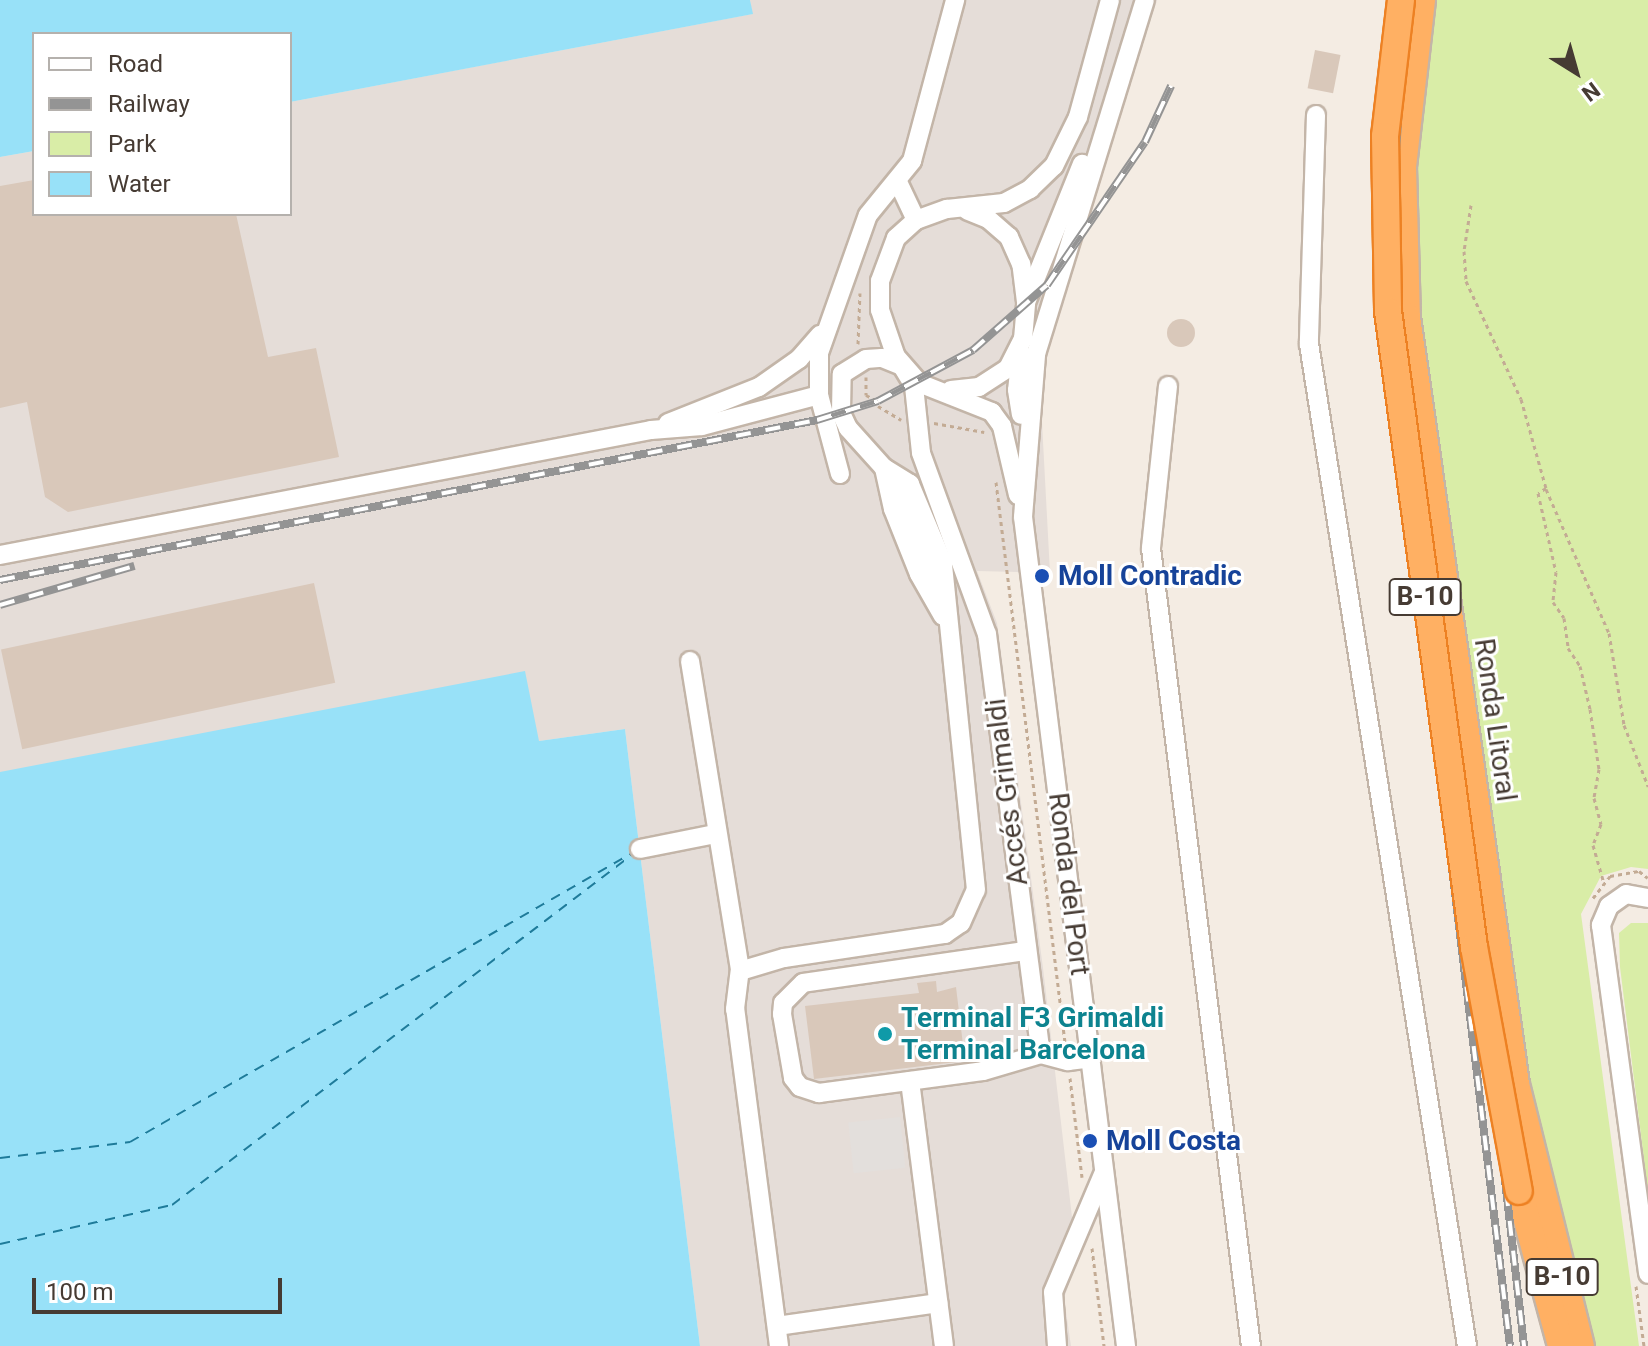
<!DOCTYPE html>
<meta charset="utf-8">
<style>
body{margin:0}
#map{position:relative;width:1648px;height:1346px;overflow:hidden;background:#f4ece3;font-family:Roboto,sans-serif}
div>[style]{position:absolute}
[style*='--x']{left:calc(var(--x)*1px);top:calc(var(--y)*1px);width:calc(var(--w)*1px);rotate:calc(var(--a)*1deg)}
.industrial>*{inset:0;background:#e5ddd8}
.green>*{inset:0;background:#d9eda7}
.parking>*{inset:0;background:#e3dfdc;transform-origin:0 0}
.water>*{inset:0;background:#98e1f8}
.ferry>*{height:2px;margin-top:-1px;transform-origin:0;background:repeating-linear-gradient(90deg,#1e7b9a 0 10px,transparent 0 18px)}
.building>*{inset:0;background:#d9c8ba;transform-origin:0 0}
.round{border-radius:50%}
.path>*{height:3px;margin-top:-1.5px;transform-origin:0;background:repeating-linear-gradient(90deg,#c3ab94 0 4px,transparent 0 8px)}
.roads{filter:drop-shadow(2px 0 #c3b5a8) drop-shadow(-2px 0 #c3b5a8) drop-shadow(0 2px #c3b5a8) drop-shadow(0 -2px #c3b5a8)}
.minor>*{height:18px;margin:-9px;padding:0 9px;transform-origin:9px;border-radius:9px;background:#fff}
.highway>*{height:26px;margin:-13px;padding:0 13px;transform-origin:13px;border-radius:13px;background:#ffb063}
.rail>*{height:8px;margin-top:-4px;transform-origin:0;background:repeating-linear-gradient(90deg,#fff 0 15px,#949494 0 30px);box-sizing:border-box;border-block:2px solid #949494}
.bridges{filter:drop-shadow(2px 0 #ed8123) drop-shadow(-2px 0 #ed8123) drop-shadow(0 2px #ed8123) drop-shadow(0 -2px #ed8123)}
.highway-bridge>*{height:26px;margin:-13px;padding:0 13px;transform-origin:13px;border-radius:13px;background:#ffb063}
.dots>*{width:22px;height:22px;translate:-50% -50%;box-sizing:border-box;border:4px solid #fff;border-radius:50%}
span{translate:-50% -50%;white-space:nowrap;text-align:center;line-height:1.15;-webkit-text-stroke:6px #fff;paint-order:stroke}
.shield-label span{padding:2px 6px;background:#fff;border:2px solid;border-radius:6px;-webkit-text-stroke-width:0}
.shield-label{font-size:26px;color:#463b33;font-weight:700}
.transit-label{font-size:28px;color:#164399;font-weight:700}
.left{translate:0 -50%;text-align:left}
.street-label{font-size:28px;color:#463b33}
.culture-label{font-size:28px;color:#0d838f;font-weight:700}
.legend{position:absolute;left:32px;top:32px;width:260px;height:184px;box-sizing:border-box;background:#fff;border:2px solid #b5b1ad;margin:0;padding:10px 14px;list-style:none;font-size:24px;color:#463b33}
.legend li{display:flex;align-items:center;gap:16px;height:40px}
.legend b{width:40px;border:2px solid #b5b1ad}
.north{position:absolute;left:1536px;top:32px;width:80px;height:80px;-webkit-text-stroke:6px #fff;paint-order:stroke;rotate:143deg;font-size:22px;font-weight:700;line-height:32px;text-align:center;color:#463b33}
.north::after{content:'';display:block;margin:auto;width:28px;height:36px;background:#463b33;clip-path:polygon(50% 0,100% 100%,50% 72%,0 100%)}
.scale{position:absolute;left:32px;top:1278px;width:250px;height:36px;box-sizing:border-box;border:4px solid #463b33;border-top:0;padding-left:10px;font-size:24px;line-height:28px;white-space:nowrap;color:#463b33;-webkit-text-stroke:6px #fff;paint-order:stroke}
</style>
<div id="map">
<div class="industrial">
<div style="clip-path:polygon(750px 0,1157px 0,1039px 366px,1050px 573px,977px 571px,997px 623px,1043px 968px,1077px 1260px,1064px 1298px,1071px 1346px,700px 1346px,625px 729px,539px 741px,0 774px,0 157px,34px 151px,34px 214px,290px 214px,290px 102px,752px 14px)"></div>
</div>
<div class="green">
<div style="clip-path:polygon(1435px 0,1648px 0,1648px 869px,1631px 867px,1601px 876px,1581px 914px,1639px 1346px,1595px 1346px,1560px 1230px,1507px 959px,1420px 318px,1416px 151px)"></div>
<div style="clip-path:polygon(1631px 923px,1648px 923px,1648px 1191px,1620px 967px,1619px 933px)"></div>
</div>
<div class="parking">
<div style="left:900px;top:1117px;width:51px;height:52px;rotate:84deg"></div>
</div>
<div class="water">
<div style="clip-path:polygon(0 0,750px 0,753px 14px,290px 102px,290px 34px,34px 34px,34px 151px,0 157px)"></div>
<div style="clip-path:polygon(525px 671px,539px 741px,625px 729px,700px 1346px,0 1346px,0 772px)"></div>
</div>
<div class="ferry">
<div style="--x:0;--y:1158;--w:131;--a:-7"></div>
<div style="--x:130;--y:1142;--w:579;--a:-29.93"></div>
<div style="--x:0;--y:1244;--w:176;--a:-12.8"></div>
<div style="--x:172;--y:1205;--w:579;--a:-37.29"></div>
</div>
<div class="building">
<div style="left:1315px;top:50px;width:26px;height:39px;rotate:11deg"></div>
<div style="clip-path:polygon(34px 180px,34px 214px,236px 214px,268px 357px,316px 348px,339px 457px,68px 512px,45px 497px,27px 402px,0 408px,0 186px)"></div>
<div class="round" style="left:1167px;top:319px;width:28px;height:28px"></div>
<div style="left:314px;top:583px;width:102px;height:320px;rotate:78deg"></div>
<div style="clip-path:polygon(936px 981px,937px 992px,956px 987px,965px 1061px,814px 1079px,805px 1006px,919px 993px,917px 983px)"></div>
</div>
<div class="path">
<div style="--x:1471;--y:205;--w:47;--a:98.7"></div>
<div style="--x:1464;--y:251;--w:30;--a:86"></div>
<div style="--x:1466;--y:281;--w:130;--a:65"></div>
<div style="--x:1521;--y:399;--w:92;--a:74.3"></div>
<div style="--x:1546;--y:488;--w:9;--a:148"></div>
<div style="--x:1538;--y:493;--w:81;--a:77.2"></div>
<div style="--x:1556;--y:572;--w:30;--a:96"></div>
<div style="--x:1553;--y:602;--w:19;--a:55"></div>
<div style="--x:1564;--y:618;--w:30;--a:82"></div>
<div style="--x:1568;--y:648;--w:22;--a:56"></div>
<div style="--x:1580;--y:666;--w:44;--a:76.9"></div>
<div style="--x:1590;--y:709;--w:61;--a:81.5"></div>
<div style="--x:1599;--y:769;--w:29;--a:100"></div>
<div style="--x:1594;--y:798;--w:27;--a:75"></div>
<div style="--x:1601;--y:824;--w:22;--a:111"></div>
<div style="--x:1593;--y:845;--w:40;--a:74"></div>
<div style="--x:858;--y:344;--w:51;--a:-87.8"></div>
<div style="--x:866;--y:377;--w:18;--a:90"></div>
<div style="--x:866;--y:395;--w:9;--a:27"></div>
<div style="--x:878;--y:406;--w:27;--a:31"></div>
<div style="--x:934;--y:423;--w:51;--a:10.2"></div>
<div style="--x:996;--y:482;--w:564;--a:82.98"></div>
<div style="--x:1546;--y:489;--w:157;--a:66.4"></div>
<div style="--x:1609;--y:633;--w:93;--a:80.7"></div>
<div style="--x:1624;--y:725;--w:66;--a:68.5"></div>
<div style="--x:1593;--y:898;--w:28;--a:-52"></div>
<div style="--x:1610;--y:876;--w:29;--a:-10"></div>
<div style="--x:1639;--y:871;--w:11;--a:38"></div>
<div style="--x:1070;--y:1078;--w:100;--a:83.1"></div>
<div style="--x:1092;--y:1248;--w:99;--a:83"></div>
<div style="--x:1636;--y:1286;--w:61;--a:82.4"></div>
</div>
<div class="roads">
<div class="minor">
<div style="--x:1316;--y:115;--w:229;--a:91.8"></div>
<div style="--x:1309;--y:344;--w:1014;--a:81.04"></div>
<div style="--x:898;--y:182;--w:42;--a:64.7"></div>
<div style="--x:1027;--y:300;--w:147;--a:-68"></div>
<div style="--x:1021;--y:353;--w:37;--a:96"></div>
<div style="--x:1017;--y:390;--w:25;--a:81"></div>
<div style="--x:1168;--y:386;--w:163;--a:96"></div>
<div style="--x:1151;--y:548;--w:804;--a:82.86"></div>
<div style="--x:951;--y:390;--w:28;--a:-6"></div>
<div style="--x:979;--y:387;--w:35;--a:-33"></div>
<div style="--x:1008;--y:368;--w:33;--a:-63"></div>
<div style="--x:1023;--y:339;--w:37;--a:-85"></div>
<div style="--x:1026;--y:302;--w:38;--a:-97"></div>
<div style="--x:1021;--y:264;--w:30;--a:-114"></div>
<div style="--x:1009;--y:237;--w:28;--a:-139"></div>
<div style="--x:988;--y:219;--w:22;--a:-158"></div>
<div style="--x:668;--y:423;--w:98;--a:-21.6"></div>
<div style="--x:759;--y:387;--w:49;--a:-35"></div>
<div style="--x:799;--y:359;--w:32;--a:-49"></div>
<div style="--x:884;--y:468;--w:42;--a:77.6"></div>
<div style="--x:893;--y:509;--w:70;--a:68.2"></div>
<div style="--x:919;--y:574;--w:48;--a:60.3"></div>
<div style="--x:888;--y:473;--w:24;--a:57"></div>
<div style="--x:901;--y:493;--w:102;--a:70"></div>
<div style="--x:840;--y:474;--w:82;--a:-104.9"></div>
<div style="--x:819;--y:395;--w:42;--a:-90"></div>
<div style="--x:819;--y:353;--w:146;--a:-70.5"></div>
<div style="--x:868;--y:215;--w:70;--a:-50.8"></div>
<div style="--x:912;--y:161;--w:167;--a:-75"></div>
<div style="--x:1018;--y:495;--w:71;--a:-103.1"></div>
<div style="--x:1002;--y:426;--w:17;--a:-126"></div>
<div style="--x:992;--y:412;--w:79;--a:-158.3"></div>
<div style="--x:919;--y:383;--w:35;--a:-131"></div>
<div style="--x:896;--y:357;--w:50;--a:-108.8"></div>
<div style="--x:880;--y:310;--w:29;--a:-90"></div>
<div style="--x:880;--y:281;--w:46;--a:-69.6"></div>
<div style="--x:896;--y:238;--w:27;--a:-42"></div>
<div style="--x:916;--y:220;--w:33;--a:-20"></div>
<div style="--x:947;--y:209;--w:57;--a:-6"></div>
<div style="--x:1004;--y:203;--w:30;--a:-28"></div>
<div style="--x:1030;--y:189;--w:33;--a:-44"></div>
<div style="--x:1054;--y:166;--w:55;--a:-63.9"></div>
<div style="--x:1078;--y:117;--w:121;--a:-74.7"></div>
<div style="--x:0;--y:555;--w:663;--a:-10.87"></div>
<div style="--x:651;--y:430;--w:51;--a:-4.5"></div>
<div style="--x:702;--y:426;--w:121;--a:-14.8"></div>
<div style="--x:690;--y:661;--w:314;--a:80.8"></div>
<div style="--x:640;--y:849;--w:76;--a:-11.3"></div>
<div style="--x:1648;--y:898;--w:22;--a:-170"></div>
<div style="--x:1626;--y:894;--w:21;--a:145"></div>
<div style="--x:1609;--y:906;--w:21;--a:113"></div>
<div style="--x:1601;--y:925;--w:352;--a:82.3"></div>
<div style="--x:1025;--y:951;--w:224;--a:171.8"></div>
<div style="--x:803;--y:983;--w:28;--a:135"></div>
<div style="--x:783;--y:1003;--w:11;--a:95"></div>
<div style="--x:782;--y:1014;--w:65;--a:80.2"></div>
<div style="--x:793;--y:1078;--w:11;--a:52"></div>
<div style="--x:800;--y:1087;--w:20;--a:18"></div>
<div style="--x:819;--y:1093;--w:165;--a:-7.6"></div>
<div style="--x:983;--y:1071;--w:60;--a:-16.3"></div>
<div style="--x:1041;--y:1054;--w:28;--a:15"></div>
<div style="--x:1068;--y:1061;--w:23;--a:-7"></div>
<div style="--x:910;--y:1081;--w:267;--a:82.7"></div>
<div style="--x:777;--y:1326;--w:163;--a:-8.1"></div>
<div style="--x:779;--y:1346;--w:340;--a:-97.4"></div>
<div style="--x:735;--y:1009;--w:38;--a:-83"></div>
<div style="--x:740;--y:971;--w:46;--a:-16.5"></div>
<div style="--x:784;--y:958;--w:163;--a:-8.5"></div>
<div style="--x:945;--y:934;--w:19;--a:-35"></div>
<div style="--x:961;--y:923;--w:36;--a:-66"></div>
<div style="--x:976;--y:890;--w:329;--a:-95.8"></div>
<div style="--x:943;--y:563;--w:86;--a:-112.7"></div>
<div style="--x:910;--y:484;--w:31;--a:-148"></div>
<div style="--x:884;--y:468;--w:54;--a:-132"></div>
<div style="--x:848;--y:428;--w:17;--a:-115"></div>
<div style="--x:841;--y:413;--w:39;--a:-89"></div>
<div style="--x:842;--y:374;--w:28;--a:-32"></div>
<div style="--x:866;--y:359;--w:16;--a:-4"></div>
<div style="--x:882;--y:358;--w:22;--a:22"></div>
<div style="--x:902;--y:366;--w:23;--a:59"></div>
<div style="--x:914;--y:386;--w:67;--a:84"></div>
<div style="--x:921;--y:453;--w:193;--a:70"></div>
<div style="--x:987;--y:634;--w:423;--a:82.7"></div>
<div style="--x:1057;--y:1346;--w:54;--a:-94.2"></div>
<div style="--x:1053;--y:1292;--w:128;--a:-67"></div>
<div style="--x:1126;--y:1346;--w:835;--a:-97.08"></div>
<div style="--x:1023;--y:517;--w:164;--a:-85.4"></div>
<div style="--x:1036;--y:354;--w:370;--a:-72.9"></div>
</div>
<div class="highway">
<div style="--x:1422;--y:0;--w:168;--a:96.5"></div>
<div style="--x:1403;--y:167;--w:150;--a:88.5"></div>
<div style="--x:1407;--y:317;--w:775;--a:81.91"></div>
<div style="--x:1516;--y:1084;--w:270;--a:76.1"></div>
<div style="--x:1519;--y:1191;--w:161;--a:74.8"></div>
</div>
</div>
<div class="rail">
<div style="--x:1394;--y:0;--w:147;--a:95.9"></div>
<div style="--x:1379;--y:146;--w:96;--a:91.8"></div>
<div style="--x:1376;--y:242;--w:1112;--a:83.08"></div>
<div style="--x:1412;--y:0;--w:61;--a:99.5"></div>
<div style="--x:1402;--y:60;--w:186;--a:93.7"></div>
<div style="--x:1390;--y:246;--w:502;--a:82.56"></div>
<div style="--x:1455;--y:744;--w:606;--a:83.46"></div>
<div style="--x:0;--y:580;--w:833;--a:-11.08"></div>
<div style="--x:817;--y:420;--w:64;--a:-17.3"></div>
<div style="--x:878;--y:401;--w:108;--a:-28.2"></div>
<div style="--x:973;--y:350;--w:98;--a:-41.3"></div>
<div style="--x:1047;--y:285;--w:173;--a:-55.6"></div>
<div style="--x:1145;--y:142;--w:62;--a:-65.1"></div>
<div style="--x:0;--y:605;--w:140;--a:-16.2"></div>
</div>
<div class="bridges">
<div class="highway-bridge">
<div style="--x:1401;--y:0;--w:137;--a:96.7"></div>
<div style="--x:1385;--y:136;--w:175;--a:89"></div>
<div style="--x:1388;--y:311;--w:642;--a:82.3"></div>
<div style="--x:1474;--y:947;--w:248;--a:79.6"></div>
</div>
</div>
<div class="dots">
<div style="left:1042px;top:576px;background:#1a4fb4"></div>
<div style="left:885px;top:1034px;background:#0f9aa8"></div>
<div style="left:1090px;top:1141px;background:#1a4fb4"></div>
</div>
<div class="shield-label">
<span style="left:1425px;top:597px">B-10</span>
<span style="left:1562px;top:1277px">B-10</span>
</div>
<div class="transit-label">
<span class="left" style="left:1058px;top:576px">Moll Contradic</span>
<span class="left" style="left:1106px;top:1141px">Moll Costa</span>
</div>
<div class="street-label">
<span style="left:1495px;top:720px;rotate:82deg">Ronda Litoral</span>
<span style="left:1007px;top:792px;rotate:-97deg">Accés Grimaldi</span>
<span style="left:1069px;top:884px;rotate:83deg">Ronda del Port</span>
</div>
<div class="culture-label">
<span class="left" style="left:901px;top:1034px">Terminal F3 Grimaldi<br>Terminal Barcelona</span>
</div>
<ul class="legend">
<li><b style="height:10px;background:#fff"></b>Road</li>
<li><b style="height:10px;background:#949494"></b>Railway</li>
<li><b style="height:22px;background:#d9eda7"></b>Park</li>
<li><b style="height:22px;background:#98e1f8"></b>Water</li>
</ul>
<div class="north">N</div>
<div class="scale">100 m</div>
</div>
